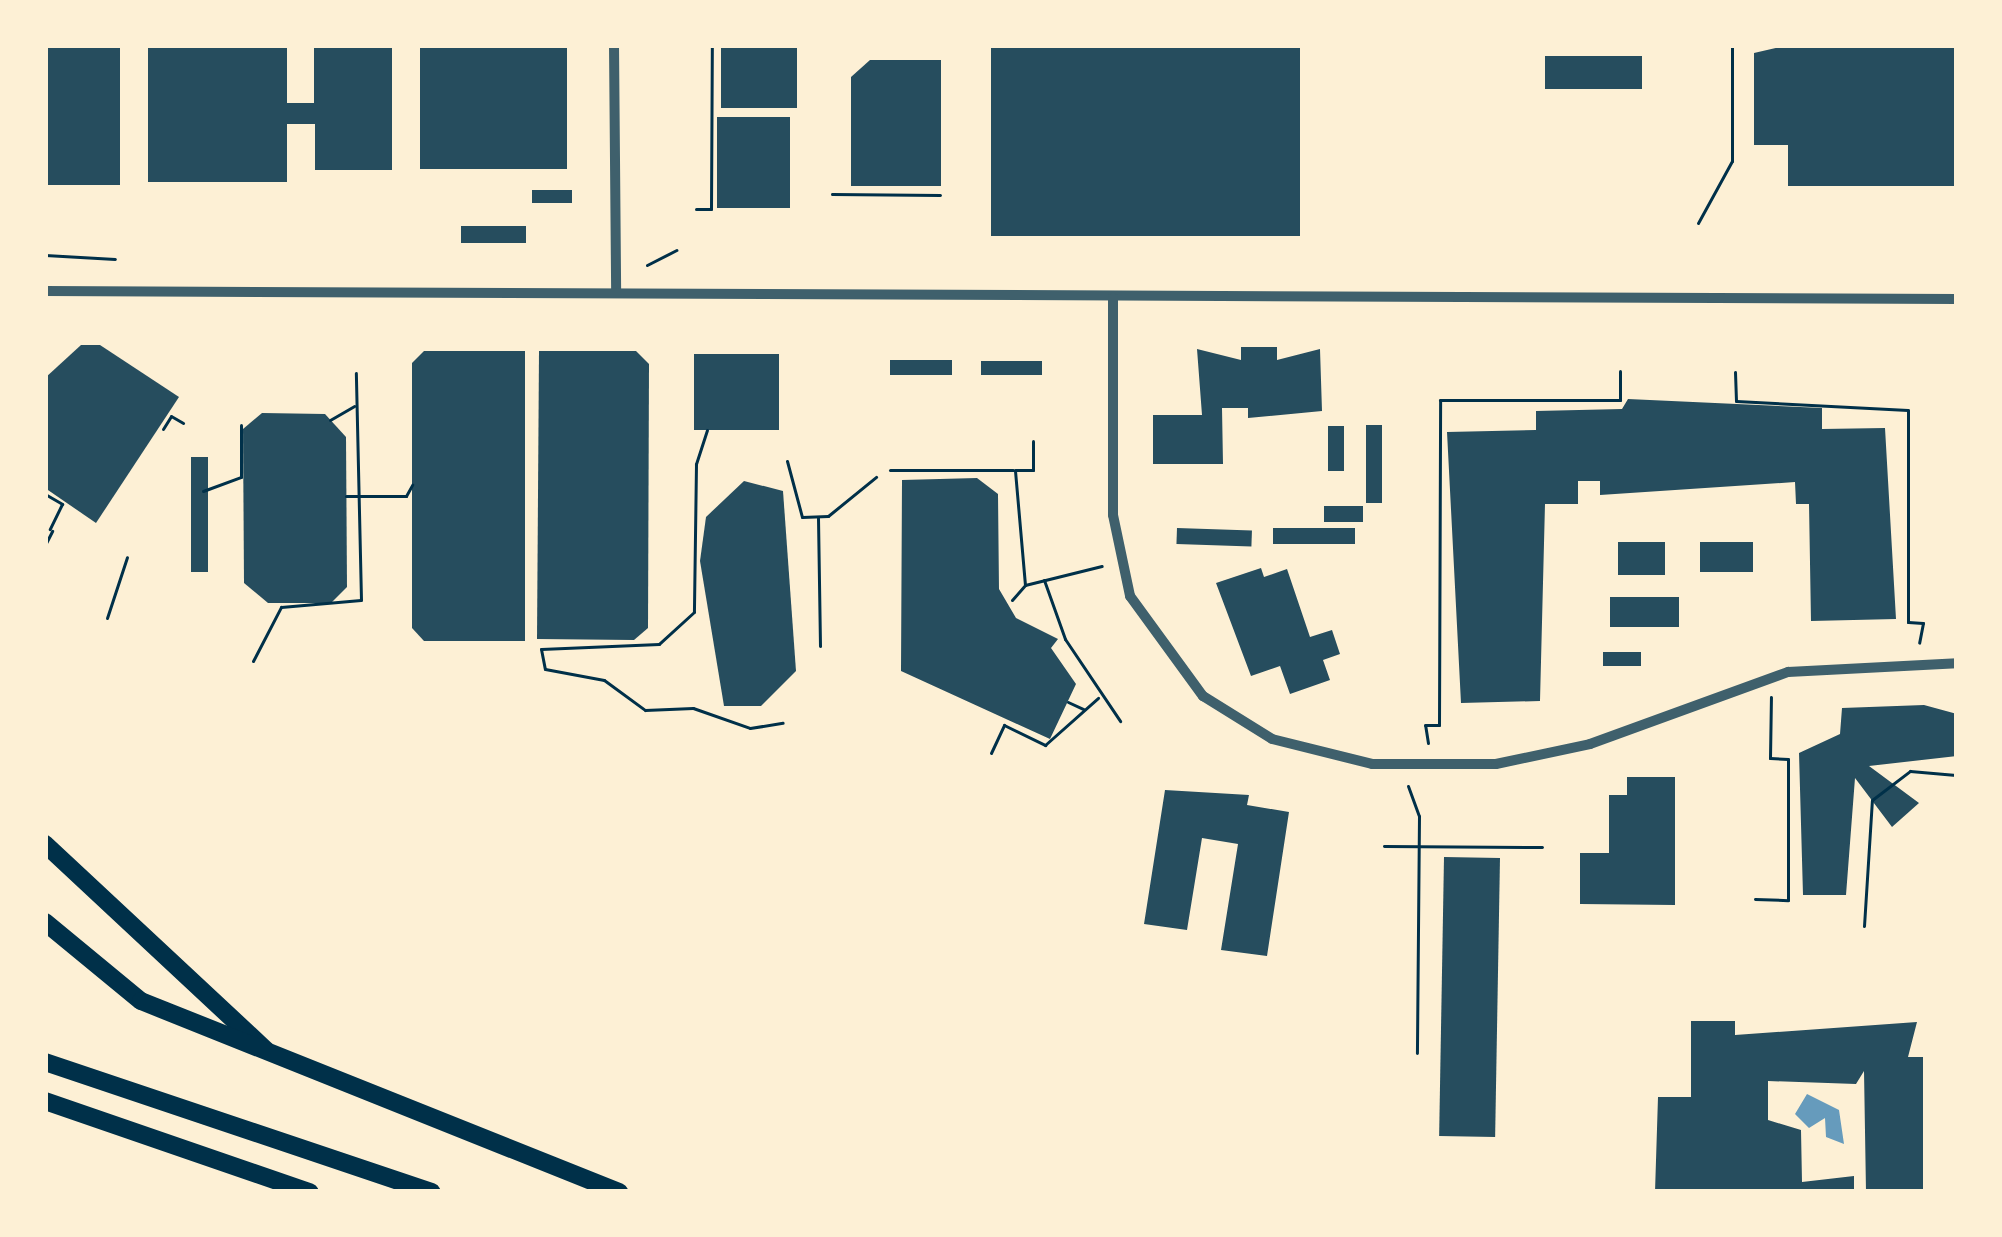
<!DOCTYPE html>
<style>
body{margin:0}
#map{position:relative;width:2002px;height:1237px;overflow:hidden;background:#fdf0d5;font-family:"Public Sans",sans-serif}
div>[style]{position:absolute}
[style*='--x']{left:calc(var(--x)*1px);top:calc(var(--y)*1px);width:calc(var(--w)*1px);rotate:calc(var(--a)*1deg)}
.water>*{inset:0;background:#669bbc}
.building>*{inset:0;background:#264d5e;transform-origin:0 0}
.path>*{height:3px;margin:-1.5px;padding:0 1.5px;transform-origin:1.5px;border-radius:1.5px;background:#003049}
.minor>*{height:10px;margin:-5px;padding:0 5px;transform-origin:5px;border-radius:5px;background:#3f606c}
.motorway>*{height:18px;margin:-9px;padding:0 9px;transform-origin:9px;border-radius:9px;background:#003049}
span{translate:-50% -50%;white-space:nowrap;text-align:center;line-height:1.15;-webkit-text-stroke:9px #fdf0d5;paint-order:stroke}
.frame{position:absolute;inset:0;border:48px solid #fdf0d5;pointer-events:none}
</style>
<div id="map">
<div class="water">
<div style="clip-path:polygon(1807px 1094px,1839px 1110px,1844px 1144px,1826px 1137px,1825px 1118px,1809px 1128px,1795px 1114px)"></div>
</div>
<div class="building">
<div style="clip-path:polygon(148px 45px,287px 45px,287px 103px,314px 103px,314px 45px,392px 45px,392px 170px,315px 170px,315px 124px,287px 124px,287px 182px,148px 182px)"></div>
<div style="left:420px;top:45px;width:147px;height:124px"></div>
<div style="left:721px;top:45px;width:76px;height:63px"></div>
<div style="left:991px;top:45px;width:309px;height:191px"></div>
<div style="clip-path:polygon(1788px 45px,1957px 45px,1957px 186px,1788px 186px,1788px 145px,1754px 145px,1754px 53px)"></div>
<div style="left:45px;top:46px;width:75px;height:139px"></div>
<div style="left:1545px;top:56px;width:97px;height:33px"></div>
<div style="clip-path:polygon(870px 60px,941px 60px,941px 186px,851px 186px,851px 77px)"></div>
<div style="left:717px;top:117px;width:73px;height:91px"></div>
<div style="left:572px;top:190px;width:13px;height:40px;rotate:90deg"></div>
<div style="left:526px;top:226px;width:17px;height:65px;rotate:90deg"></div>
<div style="clip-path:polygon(81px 345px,100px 345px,179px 397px,96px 523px,45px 488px,45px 378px)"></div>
<div style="clip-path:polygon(1241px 347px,1277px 347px,1277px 360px,1320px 349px,1322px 411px,1248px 418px,1248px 408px,1222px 408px,1223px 464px,1153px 464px,1153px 415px,1202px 415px,1197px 349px,1241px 360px)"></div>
<div style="clip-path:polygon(424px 351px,525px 351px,525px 641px,424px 641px,412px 628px,412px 363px)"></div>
<div style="clip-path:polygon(539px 351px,636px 351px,649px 364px,648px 628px,634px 640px,537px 639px)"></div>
<div style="left:694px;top:354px;width:85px;height:76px"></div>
<div style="left:952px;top:360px;width:15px;height:62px;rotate:90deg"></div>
<div style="left:981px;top:361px;width:61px;height:14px"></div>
<div style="clip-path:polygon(1628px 399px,1822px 408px,1822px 429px,1885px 428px,1896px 619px,1811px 621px,1809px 504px,1796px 504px,1795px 482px,1600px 495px,1600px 481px,1578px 481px,1578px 504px,1545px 504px,1540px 701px,1461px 703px,1447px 432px,1536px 430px,1536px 411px,1622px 409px)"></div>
<div style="clip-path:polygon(262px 413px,325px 414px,346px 437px,347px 587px,331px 603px,268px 603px,244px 583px,243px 429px)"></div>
<div style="left:1366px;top:425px;width:16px;height:78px"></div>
<div style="left:1328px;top:426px;width:16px;height:45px"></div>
<div style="left:191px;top:457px;width:17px;height:115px"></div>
<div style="clip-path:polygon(977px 478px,998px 494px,999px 589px,1016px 618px,1058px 639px,1051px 648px,1076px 684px,1050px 739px,901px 671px,902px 480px)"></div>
<div style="clip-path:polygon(744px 481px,783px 491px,796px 671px,761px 706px,724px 706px,700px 561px,706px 517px)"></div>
<div style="left:1324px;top:506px;width:39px;height:16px"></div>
<div style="left:1177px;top:528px;width:75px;height:16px;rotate:2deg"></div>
<div style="left:1355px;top:528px;width:16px;height:82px;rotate:90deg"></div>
<div style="left:1618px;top:542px;width:47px;height:33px"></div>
<div style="left:1700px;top:542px;width:53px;height:30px"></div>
<div style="clip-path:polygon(1261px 568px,1264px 577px,1287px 569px,1310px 637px,1332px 630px,1340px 654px,1323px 660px,1330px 680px,1290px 694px,1280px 666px,1251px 676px,1216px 583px)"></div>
<div style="left:1610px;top:597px;width:69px;height:30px"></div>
<div style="left:1603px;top:652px;width:38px;height:14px"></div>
<div style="clip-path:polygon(1924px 705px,1957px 714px,1957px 756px,1869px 766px,1919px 803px,1892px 827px,1855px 778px,1846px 895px,1803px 895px,1799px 753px,1840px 734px,1842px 708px)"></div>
<div style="clip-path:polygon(1627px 777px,1675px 777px,1675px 905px,1580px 904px,1580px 853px,1609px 853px,1609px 795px,1627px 795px)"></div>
<div style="clip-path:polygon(1165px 790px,1249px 795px,1247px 805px,1289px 812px,1267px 956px,1221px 950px,1238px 844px,1202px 838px,1187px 930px,1144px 924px)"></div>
<div style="left:1444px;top:857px;width:56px;height:279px;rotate:1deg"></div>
<div style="clip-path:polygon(1691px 1021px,1735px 1021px,1735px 1035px,1917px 1022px,1908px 1057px,1923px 1057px,1923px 1192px,1866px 1192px,1864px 1071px,1856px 1084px,1768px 1081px,1768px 1120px,1801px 1130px,1802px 1182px,1854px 1176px,1854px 1192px,1655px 1192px,1658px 1097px,1691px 1097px)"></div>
</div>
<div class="path">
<div style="--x:832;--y:194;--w:108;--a:0.5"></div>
<div style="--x:696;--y:209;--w:15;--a:0"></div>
<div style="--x:711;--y:209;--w:164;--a:-89.7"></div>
<div style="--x:1698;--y:223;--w:71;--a:-61.3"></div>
<div style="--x:1732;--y:161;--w:116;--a:-90"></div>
<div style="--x:45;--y:255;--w:70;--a:3.3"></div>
<div style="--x:647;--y:265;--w:33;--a:-27"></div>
<div style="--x:1735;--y:372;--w:29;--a:88"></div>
<div style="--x:1736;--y:401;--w:172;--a:3"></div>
<div style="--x:1908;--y:410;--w:212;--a:90"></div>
<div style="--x:1908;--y:622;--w:15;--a:4"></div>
<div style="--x:1923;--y:623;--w:20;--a:101"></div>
<div style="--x:330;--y:420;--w:28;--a:-30"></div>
<div style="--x:163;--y:429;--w:15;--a:-58"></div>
<div style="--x:171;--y:416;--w:14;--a:30"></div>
<div style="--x:707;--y:430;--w:36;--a:108"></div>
<div style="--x:696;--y:464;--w:148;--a:90.8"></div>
<div style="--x:694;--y:612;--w:47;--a:137.6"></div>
<div style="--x:659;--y:644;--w:118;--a:177.6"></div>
<div style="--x:541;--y:649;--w:20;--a:79"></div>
<div style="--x:545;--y:669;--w:60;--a:10.6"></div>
<div style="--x:604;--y:680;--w:51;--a:36.2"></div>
<div style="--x:645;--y:710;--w:48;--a:-2.4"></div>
<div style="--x:693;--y:708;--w:60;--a:19.3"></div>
<div style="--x:750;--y:728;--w:33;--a:-9"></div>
<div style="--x:787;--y:461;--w:58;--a:75"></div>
<div style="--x:802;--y:517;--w:26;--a:-2"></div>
<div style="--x:828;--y:516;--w:62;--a:-39.1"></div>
<div style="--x:890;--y:470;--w:123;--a:0"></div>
<div style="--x:203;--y:491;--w:40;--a:-20.2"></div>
<div style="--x:241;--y:477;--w:52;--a:-90"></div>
<div style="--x:45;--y:494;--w:20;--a:30"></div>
<div style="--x:62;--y:504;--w:28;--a:116"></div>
<div style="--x:346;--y:496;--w:60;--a:0"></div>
<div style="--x:406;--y:496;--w:13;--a:-61"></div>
<div style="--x:818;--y:518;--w:128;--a:89.1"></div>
<div style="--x:45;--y:545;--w:16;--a:-63"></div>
<div style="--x:1044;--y:580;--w:63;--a:70.4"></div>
<div style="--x:1065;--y:639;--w:99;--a:56.1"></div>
<div style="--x:1025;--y:585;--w:115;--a:-95"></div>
<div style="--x:1015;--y:470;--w:18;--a:0"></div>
<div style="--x:1033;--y:470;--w:29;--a:-90"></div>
<div style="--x:1012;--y:600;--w:20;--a:-49"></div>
<div style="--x:1025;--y:585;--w:79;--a:-13.9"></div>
<div style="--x:107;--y:618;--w:64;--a:-71.8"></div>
<div style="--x:253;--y:661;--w:61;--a:-62.6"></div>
<div style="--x:281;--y:607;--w:80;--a:-5"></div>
<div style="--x:361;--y:600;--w:227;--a:-91.3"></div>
<div style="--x:1068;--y:702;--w:17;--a:25"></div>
<div style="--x:1428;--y:743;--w:18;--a:-99"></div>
<div style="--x:1425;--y:725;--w:14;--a:0"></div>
<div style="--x:1439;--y:725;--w:325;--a:-89.8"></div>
<div style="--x:1440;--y:400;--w:180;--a:0"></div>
<div style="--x:1620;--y:400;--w:29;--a:-90"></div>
<div style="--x:991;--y:753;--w:31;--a:-65"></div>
<div style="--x:1004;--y:725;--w:46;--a:26"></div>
<div style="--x:1045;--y:745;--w:71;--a:-41.6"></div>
<div style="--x:1408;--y:786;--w:32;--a:70"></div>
<div style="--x:1419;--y:816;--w:237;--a:90.5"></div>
<div style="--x:1384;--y:846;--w:158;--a:0.4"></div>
<div style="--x:1755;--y:899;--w:33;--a:2"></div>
<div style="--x:1788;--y:900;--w:141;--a:-90"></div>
<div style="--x:1788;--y:759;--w:18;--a:-177"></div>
<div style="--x:1770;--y:758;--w:61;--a:-89.1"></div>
<div style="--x:1864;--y:926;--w:126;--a:-86.4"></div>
<div style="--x:1872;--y:800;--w:48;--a:-37.3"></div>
<div style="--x:1910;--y:771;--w:46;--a:5"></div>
</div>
<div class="minor">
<div style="--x:614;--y:45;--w:247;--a:89.5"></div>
<div style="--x:45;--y:291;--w:1912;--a:0.24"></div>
<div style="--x:1113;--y:298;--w:217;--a:90"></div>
<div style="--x:1113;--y:515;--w:83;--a:78.1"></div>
<div style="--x:1130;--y:596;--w:124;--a:53.9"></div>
<div style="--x:1203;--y:696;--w:81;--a:31.9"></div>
<div style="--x:1272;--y:739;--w:103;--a:14"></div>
<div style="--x:1372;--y:764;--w:124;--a:0"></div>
<div style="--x:1496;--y:764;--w:96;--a:-12"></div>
<div style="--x:1590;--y:744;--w:211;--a:-20"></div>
<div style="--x:1788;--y:672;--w:169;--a:-3"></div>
</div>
<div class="motorway">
<div style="--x:45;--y:844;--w:302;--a:43"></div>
<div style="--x:45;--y:922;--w:124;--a:39.5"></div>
<div style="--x:141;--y:1001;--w:515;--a:21.78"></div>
<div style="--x:45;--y:1062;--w:408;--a:18.6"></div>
<div style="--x:45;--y:1101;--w:280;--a:19"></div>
</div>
<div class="frame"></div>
</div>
